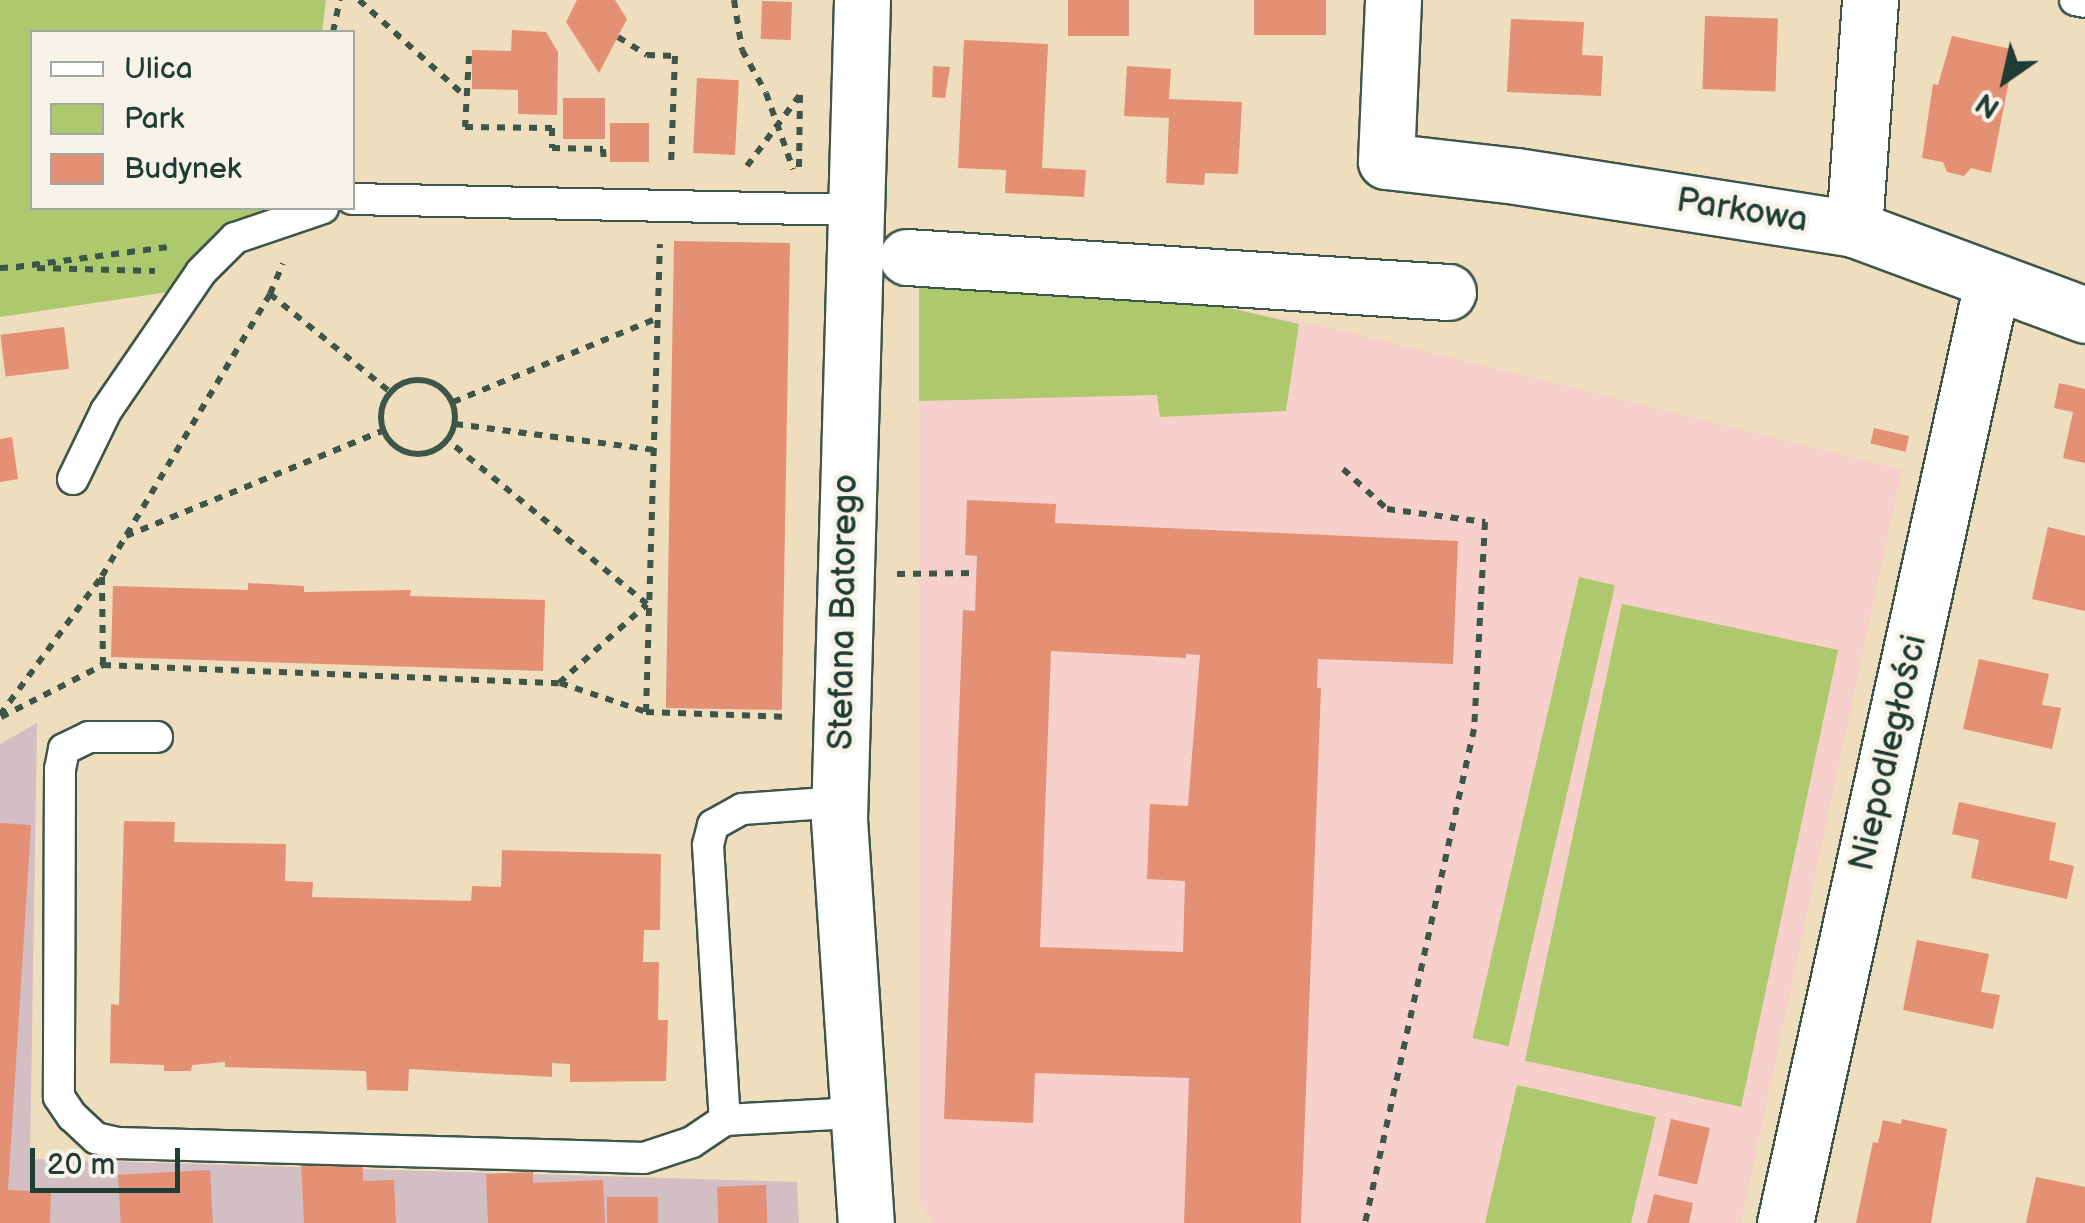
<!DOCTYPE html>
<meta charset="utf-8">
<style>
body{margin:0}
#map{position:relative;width:2085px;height:1223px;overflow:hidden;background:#eedebd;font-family:"Balsamiq Sans",sans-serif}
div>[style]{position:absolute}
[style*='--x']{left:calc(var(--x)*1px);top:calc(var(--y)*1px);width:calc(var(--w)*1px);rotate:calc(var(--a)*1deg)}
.built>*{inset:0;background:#f7d0cc}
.industrial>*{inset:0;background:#d2bec3}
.green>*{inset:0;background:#aec86e;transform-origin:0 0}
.building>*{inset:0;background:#e39074;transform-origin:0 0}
.path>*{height:6px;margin-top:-3px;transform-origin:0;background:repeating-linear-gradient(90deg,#3e5549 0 8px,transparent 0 16px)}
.path>.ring{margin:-3px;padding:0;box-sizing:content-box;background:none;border:6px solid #3e5549;border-radius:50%}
.roads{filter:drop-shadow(2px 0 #3e5549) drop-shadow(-2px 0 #3e5549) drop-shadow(0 2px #3e5549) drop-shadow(0 -2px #3e5549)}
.lane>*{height:30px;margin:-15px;padding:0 15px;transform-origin:15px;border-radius:15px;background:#fff}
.street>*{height:55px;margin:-27.5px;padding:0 27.5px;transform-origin:27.5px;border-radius:27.5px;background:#fff}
.secondary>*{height:55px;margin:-27.5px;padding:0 27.5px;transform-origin:27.5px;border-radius:27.5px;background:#fff}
span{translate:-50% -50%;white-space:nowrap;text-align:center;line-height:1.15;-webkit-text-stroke:9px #f7f3e8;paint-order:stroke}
.street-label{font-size:35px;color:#1f3d34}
.legend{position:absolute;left:30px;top:30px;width:325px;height:180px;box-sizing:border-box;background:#f7f3e8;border:2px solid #a1aaa0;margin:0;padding:12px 18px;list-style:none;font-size:30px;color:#1f3d34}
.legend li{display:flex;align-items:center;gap:20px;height:50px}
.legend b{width:50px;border:2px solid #a1aaa0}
.north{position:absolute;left:1955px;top:30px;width:100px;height:100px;-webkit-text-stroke:8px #f7f3e8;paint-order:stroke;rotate:214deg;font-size:28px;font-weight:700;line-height:40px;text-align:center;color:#1f3d34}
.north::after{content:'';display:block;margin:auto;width:35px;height:45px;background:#1f3d34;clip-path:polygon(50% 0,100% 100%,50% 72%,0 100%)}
.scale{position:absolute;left:30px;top:1148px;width:150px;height:45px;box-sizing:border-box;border:5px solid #1f3d34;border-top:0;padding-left:12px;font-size:30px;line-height:35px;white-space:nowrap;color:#1f3d34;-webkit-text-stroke:8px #f7f3e8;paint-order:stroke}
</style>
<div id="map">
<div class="built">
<div style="clip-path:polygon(919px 282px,1176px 296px,1340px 330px,1902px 469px,1741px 1223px,934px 1223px,920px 1203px)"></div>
</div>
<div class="industrial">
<div style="clip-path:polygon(37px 723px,30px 1159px,797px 1182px,799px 1223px,0 1223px,0 744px)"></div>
</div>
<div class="green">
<div style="clip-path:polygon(0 0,326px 0,322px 32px,32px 32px,32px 208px,276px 208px,242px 225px,168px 292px,0 317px)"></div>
<div style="clip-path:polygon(919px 282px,1176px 296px,1299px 324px,1286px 411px,1160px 417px,1157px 395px,919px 401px)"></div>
<div style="left:1579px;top:577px;width:37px;height:473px;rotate:13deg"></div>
<div style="left:1622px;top:604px;width:221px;height:467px;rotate:12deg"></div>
<div style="clip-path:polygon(1517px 1085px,1656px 1117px,1631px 1223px,1485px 1223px)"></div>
</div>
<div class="building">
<div style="clip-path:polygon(577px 0,615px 0,627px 19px,599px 73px,566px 22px)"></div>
<div style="left:1068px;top:0;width:61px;height:36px"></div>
<div style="left:1254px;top:0;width:72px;height:35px"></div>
<div style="left:762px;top:1px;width:30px;height:38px;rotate:2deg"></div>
<div style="left:1705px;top:16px;width:73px;height:73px;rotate:2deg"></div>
<div style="clip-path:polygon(1511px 19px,1584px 22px,1582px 55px,1603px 56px,1601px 96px,1507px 92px)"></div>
<div style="clip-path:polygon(512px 30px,546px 32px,558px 52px,557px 115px,518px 114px,518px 90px,472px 89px,472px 50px,511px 51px)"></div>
<div style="clip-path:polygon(1952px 36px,2015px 50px,1991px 173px,1971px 168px,1964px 176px,1947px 172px,1943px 162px,1922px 158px,1933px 84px,1938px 85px)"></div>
<div style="clip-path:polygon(964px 40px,1048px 44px,1042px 168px,1086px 170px,1084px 197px,1005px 193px,1006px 170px,958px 168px)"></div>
<div style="clip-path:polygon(933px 66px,950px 67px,945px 98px,932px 97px)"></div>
<div style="clip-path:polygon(1127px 66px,1171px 69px,1169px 99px,1242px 102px,1238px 174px,1205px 173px,1204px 185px,1166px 183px,1169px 118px,1124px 116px)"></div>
<div style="left:697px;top:78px;width:42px;height:75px;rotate:3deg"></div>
<div style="left:563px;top:98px;width:42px;height:41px"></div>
<div style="left:610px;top:123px;width:39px;height:39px"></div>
<div style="left:674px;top:241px;width:116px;height:467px;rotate:1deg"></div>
<div style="left:64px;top:327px;width:42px;height:64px;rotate:83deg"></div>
<div style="clip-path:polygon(2059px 383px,2085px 389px,2085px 463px,2063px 458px,2073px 412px,2054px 408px)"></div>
<div style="left:1874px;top:428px;width:36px;height:16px;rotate:13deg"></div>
<div style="clip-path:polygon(12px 437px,18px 479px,0 482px,0 439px)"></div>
<div style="clip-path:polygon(evenodd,967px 500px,1056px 504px,1055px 523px,1458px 541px,1453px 664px,1318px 659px,1317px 688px,1321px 688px,1301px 1223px,1184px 1223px,1189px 1078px,1035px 1073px,1033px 1123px,944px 1119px,963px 610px,975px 611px,977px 556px,965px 555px,967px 500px,1051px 651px,1186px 658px,1186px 654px,1200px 655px,1188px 806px,1150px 804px,1147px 879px,1185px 881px,1183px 952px,1040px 947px,1051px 651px)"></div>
<div style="clip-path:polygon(2048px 527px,2085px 536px,2085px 611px,2032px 599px)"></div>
<div style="clip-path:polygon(248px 583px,304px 586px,304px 592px,411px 590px,410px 596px,545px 600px,543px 671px,111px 657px,113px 586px,248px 590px)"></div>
<div style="clip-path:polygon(1979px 659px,2049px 674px,2042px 705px,2061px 708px,2052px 749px,1963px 729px)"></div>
<div style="clip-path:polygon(1959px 802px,2056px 823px,2049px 860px,2074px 866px,2067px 899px,1971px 878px,1979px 840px,1952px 834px)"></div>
<div style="clip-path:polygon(124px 821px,175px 822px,174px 842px,286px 844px,285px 881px,313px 882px,312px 897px,471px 901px,472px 886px,501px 887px,502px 850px,661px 854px,660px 930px,644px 930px,643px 962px,659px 962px,658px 1020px,668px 1020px,666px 1081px,570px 1082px,570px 1064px,552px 1063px,552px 1077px,409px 1069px,408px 1091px,367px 1090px,366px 1071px,225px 1067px,225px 1062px,192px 1065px,191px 1071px,164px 1071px,164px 1065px,110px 1063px,111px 1004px,119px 1005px)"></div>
<div style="clip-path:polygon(0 823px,31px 825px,8px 1190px,51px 1192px,50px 1223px,0 1223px)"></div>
<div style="clip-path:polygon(1917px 940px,1989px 954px,1981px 992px,2000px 995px,1993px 1029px,1903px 1010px)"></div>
<div style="left:1671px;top:1119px;width:40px;height:58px;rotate:13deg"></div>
<div style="clip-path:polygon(1902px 1119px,1947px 1129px,1931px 1223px,1856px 1223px,1873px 1142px,1878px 1143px,1883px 1120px,1901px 1124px)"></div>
<div style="clip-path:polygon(301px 1163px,363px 1165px,363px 1181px,394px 1180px,396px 1223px,304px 1223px)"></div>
<div style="left:210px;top:1170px;width:53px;height:92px;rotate:87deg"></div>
<div style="clip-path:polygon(533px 1172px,533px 1183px,603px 1180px,605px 1223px,488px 1223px,486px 1174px)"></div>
<div style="clip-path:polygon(2036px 1177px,2085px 1187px,2085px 1223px,2026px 1223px)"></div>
<div style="left:766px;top:1185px;width:38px;height:49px;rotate:88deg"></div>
<div style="clip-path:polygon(1654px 1194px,1693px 1203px,1689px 1223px,1647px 1223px)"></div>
<div style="left:658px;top:1197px;width:26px;height:51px;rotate:90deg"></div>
</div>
<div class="path">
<div style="--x:359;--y:0;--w:144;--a:42.2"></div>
<div style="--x:734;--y:0;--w:51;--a:80.9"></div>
<div style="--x:742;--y:50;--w:49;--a:60.8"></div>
<div style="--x:766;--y:93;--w:81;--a:70.4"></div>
<div style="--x:333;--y:32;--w:33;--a:-78"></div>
<div style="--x:618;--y:37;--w:34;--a:32"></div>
<div style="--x:647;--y:55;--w:28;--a:2"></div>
<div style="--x:675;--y:56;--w:110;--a:92.1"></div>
<div style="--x:469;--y:56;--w:71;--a:93.2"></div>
<div style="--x:465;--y:127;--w:87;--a:0.7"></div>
<div style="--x:552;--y:128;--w:20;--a:90"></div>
<div style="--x:552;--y:148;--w:51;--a:1.1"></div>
<div style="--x:603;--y:149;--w:14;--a:86"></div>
<div style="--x:747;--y:166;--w:89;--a:-53.3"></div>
<div style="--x:800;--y:95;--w:73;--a:90.8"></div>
<div style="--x:16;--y:267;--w:153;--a:-7.5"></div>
<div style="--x:0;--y:268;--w:20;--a:-3"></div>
<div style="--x:37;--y:268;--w:118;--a:1.5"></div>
<div style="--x:270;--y:294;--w:155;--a:39.2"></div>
<div class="ring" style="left:381px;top:380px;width:68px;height:68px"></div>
<div style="--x:453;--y:402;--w:222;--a:-22.3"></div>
<div style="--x:455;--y:424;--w:201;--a:7.4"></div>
<div style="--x:1343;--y:469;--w:59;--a:42.3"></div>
<div style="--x:1387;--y:509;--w:99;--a:7.6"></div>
<div style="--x:1485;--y:522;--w:207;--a:93"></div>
<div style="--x:1474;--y:729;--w:506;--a:102.44"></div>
<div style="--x:126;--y:536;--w:279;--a:-22.3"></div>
<div style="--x:897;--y:574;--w:79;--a:-0.7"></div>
<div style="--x:103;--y:665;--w:456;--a:2.3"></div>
<div style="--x:559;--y:683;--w:118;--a:-41.9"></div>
<div style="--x:647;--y:604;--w:259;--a:-140.6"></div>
<div style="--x:560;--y:683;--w:91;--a:18.6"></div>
<div style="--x:646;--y:712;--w:142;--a:2"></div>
<div style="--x:646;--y:712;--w:468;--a:-88.3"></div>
<div style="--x:0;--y:715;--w:172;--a:-53.7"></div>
<div style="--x:102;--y:576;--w:328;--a:-59.2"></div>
<div style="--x:270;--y:294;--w:33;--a:-67"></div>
<div style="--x:1;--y:717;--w:114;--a:-27"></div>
<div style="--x:103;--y:665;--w:88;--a:-90.7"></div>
</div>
<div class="roads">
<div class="lane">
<div style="--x:2075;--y:0;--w:10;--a:11"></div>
<div style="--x:352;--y:199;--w:502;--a:1.26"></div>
<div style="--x:73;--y:479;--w:76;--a:-64.1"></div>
<div style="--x:106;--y:411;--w:168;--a:-55.6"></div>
<div style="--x:201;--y:272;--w:48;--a:-45"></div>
<div style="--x:235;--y:238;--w:93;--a:-18.8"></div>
<div style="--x:157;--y:737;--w:68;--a:180"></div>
<div style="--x:89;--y:737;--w:28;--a:154"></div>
<div style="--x:64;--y:749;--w:20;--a:101"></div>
<div style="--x:60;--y:769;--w:328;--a:90.2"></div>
<div style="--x:59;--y:1097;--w:23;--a:56"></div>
<div style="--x:72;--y:1116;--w:33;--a:43"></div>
<div style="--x:96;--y:1138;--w:23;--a:13"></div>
<div style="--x:118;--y:1143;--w:526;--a:1.63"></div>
<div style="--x:644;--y:1158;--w:51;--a:-18.4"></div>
<div style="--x:692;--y:1142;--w:40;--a:-34"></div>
<div style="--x:840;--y:802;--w:98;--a:175.9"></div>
<div style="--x:742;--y:809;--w:33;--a:151"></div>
<div style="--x:713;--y:825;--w:21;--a:104"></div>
<div style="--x:708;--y:845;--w:276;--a:86.5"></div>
<div style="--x:725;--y:1120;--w:131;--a:-3.1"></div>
</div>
<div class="street">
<div style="--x:1393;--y:0;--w:161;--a:92.5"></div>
<div style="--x:1386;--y:161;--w:131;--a:6.6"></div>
<div style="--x:1516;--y:176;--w:342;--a:8.9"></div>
<div style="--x:1854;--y:229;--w:246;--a:20.4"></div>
<div style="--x:1854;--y:229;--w:230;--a:-86"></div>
<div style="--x:907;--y:257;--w:542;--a:3.7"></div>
<div style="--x:1785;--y:1223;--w:963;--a:-77.58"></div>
</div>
<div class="secondary">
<div style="--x:862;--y:0;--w:819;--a:91.61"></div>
<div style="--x:839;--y:819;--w:405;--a:86.2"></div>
</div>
</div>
<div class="street-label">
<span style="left:1742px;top:211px;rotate:9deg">Parkowa</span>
<span style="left:844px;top:612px;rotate:-89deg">Stefana Batorego</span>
<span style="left:1889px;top:753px;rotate:-77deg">Niepodległości</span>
</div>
<ul class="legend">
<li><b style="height:12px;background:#fff"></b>Ulica</li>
<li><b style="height:28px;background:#aec86e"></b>Park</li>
<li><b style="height:28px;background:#e39074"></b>Budynek</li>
</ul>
<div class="north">N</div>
<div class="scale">20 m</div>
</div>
